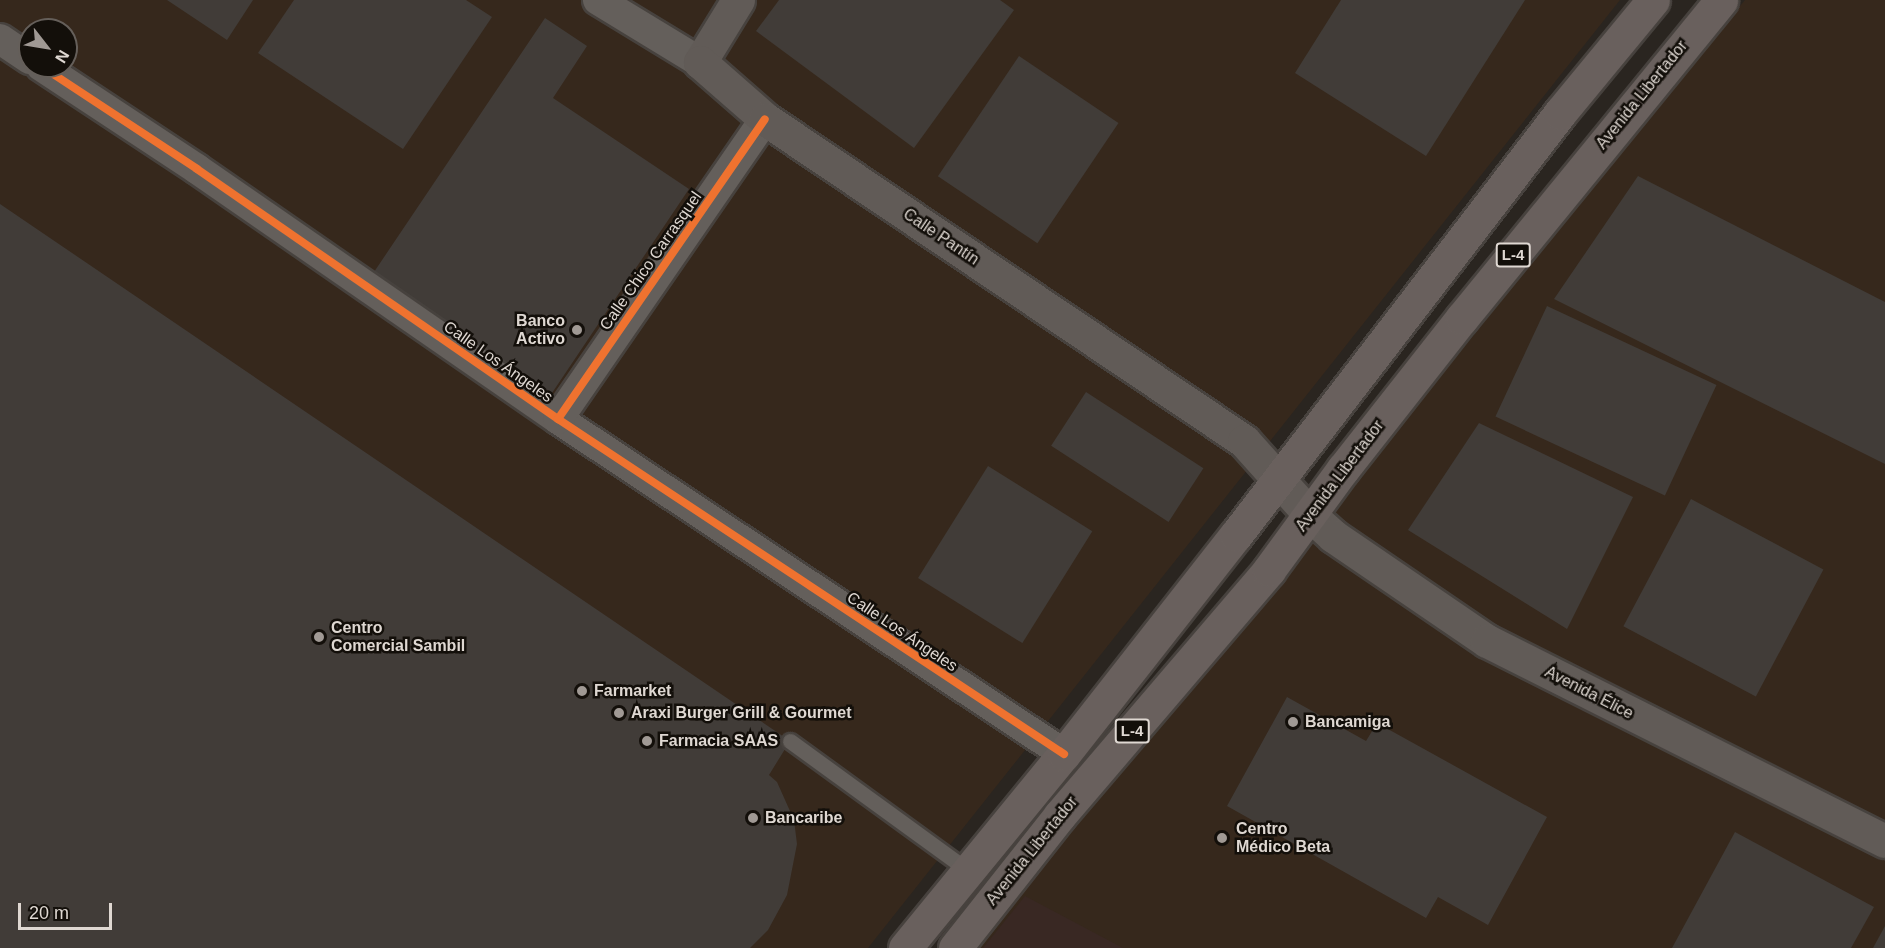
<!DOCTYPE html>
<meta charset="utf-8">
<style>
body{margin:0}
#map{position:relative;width:1885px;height:948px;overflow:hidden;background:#2a2520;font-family:Arial,sans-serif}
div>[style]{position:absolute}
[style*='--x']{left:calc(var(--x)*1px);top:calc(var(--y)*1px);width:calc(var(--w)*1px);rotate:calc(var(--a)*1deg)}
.built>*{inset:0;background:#36281c}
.education>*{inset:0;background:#392823}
.building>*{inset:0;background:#413c38;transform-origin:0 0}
.roads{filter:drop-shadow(2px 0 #47423e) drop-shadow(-2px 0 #47423e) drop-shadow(0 2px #47423e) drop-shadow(0 -2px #47423e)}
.service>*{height:15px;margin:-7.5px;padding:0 7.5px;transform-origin:7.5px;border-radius:7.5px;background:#645f5b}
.minor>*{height:30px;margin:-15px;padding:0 15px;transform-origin:15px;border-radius:15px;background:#645f5b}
.secondary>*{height:33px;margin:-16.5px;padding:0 16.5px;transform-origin:16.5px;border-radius:16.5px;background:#615b57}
.primary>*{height:33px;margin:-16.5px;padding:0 16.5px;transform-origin:16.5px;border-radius:16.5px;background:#69605d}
.cycleway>*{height:8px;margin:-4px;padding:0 4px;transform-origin:4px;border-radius:4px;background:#ef722f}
.dots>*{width:16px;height:16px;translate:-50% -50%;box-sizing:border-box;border:3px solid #130f0a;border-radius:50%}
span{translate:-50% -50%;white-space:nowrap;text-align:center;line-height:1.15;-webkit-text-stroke:5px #130f0a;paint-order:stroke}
.shield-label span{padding:2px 4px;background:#130f0a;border:2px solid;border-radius:4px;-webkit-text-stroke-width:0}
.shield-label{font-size:15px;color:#dfd8d2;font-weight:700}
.street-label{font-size:16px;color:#dfd8d2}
.poi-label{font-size:16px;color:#dfd8d2;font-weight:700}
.right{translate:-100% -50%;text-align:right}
.left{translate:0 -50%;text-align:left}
.north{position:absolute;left:18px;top:18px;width:60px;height:60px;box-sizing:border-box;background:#130f0a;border:2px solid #655f5a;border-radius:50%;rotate:121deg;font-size:16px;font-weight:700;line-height:24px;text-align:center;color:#dfd8d2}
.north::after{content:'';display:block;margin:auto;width:21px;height:27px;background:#a09994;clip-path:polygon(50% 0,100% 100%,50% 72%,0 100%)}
.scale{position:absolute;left:18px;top:903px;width:94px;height:27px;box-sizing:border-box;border:3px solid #dfd8d2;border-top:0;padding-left:8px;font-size:18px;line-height:21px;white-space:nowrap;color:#dfd8d2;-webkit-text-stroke:4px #130f0a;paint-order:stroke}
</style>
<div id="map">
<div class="built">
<div style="clip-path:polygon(evenodd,0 0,1620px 0,868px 948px,0 948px,0 0,30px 30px,66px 30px,66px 66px,30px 66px,30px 30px)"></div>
<div style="clip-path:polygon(1745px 0,1885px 0,1885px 948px,977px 948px,1486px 320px,1570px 212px)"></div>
</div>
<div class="education">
<div style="clip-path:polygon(1025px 896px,1123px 948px,983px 948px)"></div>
</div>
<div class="building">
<div style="clip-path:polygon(167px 0,253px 0,227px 40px)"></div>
<div style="clip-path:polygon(294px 0,466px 0,492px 17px,403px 149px,258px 53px)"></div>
<div style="clip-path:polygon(779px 0,1000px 0,1014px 10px,914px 148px,756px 31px)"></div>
<div style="clip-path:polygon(1341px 0,1525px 0,1426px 156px,1295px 73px)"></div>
<div style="clip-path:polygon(545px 18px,587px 46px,553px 98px,689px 189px,552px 393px,374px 272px)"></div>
<div style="left:1019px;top:56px;width:120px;height:145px;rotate:34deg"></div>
<div style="clip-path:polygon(1638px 176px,1885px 302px,1885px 464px,1554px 299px)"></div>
<div style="clip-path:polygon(0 204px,790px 741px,769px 775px,777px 782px,794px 820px,797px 844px,787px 895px,768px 930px,750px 948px,0 948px)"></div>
<div style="left:1547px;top:306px;width:187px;height:122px;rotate:25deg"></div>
<div style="left:1086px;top:392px;width:140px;height:64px;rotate:33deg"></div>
<div style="clip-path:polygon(1479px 423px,1633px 497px,1567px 629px,1408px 530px)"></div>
<div style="left:988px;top:466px;width:123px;height:132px;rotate:32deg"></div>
<div style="left:1691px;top:499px;width:150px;height:144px;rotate:28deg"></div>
<div style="clip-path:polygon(1287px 697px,1366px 741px,1377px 723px,1547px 817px,1488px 925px,1438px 897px,1426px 918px,1227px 806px)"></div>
<div style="clip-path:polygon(1735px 832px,1874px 907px,1851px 948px,1672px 948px)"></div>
<div style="clip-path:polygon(1885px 926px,1885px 948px,1873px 948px)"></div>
</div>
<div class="roads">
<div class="service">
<div style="--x:790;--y:741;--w:221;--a:36"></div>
</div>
<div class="minor">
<div style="--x:598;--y:0;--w:119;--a:31.3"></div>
<div style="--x:0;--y:39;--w:36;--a:34"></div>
<div style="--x:41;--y:66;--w:187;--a:33.4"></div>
<div style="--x:197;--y:169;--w:439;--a:34.7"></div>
<div style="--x:558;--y:419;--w:607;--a:33.51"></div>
<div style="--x:558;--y:419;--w:364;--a:-55.4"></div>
</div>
<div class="secondary">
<div style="--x:738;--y:0;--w:73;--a:121.5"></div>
<div style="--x:700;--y:62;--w:86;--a:41.2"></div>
<div style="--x:765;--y:119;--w:577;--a:33.91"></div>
<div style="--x:1244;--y:441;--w:101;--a:48.2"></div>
<div style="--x:1311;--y:516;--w:30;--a:42"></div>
<div style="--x:1333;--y:536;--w:186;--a:34.3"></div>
<div style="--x:1487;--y:641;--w:445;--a:26.7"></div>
</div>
<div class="primary">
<div style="--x:905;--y:948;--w:251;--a:-50.7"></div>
<div style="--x:1064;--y:754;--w:278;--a:-51.9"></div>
<div style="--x:1236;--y:535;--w:532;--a:-52.48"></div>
<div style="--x:1560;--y:113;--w:146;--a:-50.5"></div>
<div style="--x:955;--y:948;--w:169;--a:-51.7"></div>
<div style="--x:1060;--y:815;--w:322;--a:-49.5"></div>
<div style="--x:1269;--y:570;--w:125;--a:-53.8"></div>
<div style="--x:1343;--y:469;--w:192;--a:-51.8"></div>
<div style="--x:1462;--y:318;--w:410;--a:-50.8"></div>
</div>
</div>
<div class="cycleway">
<div style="--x:41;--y:66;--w:187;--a:33.4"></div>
<div style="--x:197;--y:169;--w:439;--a:34.7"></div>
<div style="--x:558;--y:419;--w:607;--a:33.51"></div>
<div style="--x:558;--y:419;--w:364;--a:-55.4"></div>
</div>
<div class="dots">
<div style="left:577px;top:330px;background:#a09994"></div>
<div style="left:319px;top:637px;background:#a09994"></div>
<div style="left:582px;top:691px;background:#a09994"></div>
<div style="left:619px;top:713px;background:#a09994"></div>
<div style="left:1293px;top:722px;background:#a09994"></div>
<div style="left:647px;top:741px;background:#a09994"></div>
<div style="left:753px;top:818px;background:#a09994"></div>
<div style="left:1222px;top:838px;background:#a09994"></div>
</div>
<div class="shield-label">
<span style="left:1513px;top:255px">L-4</span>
<span style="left:1132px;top:731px">L-4</span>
</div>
<div class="street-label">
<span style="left:1642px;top:95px;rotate:-51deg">Avenida Libertador</span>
<span style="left:941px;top:237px;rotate:34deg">Calle Pantín</span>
<span style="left:651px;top:261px;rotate:-55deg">Calle Chico Carrasquel</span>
<span style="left:498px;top:362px;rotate:35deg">Calle Los Ángeles</span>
<span style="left:1340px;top:476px;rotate:-53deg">Avenida Libertador</span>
<span style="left:902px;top:632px;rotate:34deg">Calle Los Ángeles</span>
<span style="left:1589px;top:693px;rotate:27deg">Avenida Élice</span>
<span style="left:1032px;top:851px;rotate:-51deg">Avenida Libertador</span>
</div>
<div class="poi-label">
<span class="right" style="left:565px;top:330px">Banco<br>Activo</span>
<span class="left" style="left:331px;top:637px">Centro<br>Comercial Sambil</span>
<span class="left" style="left:594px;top:691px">Farmarket</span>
<span class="left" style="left:631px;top:713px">Araxi Burger Grill &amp; Gourmet</span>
<span class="left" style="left:1305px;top:722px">Bancamiga</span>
<span class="left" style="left:659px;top:741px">Farmacia SAAS</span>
<span class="left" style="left:765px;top:818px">Bancaribe</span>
<span class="left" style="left:1236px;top:838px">Centro<br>Médico Beta</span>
</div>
<div class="north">N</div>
<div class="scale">20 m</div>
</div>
